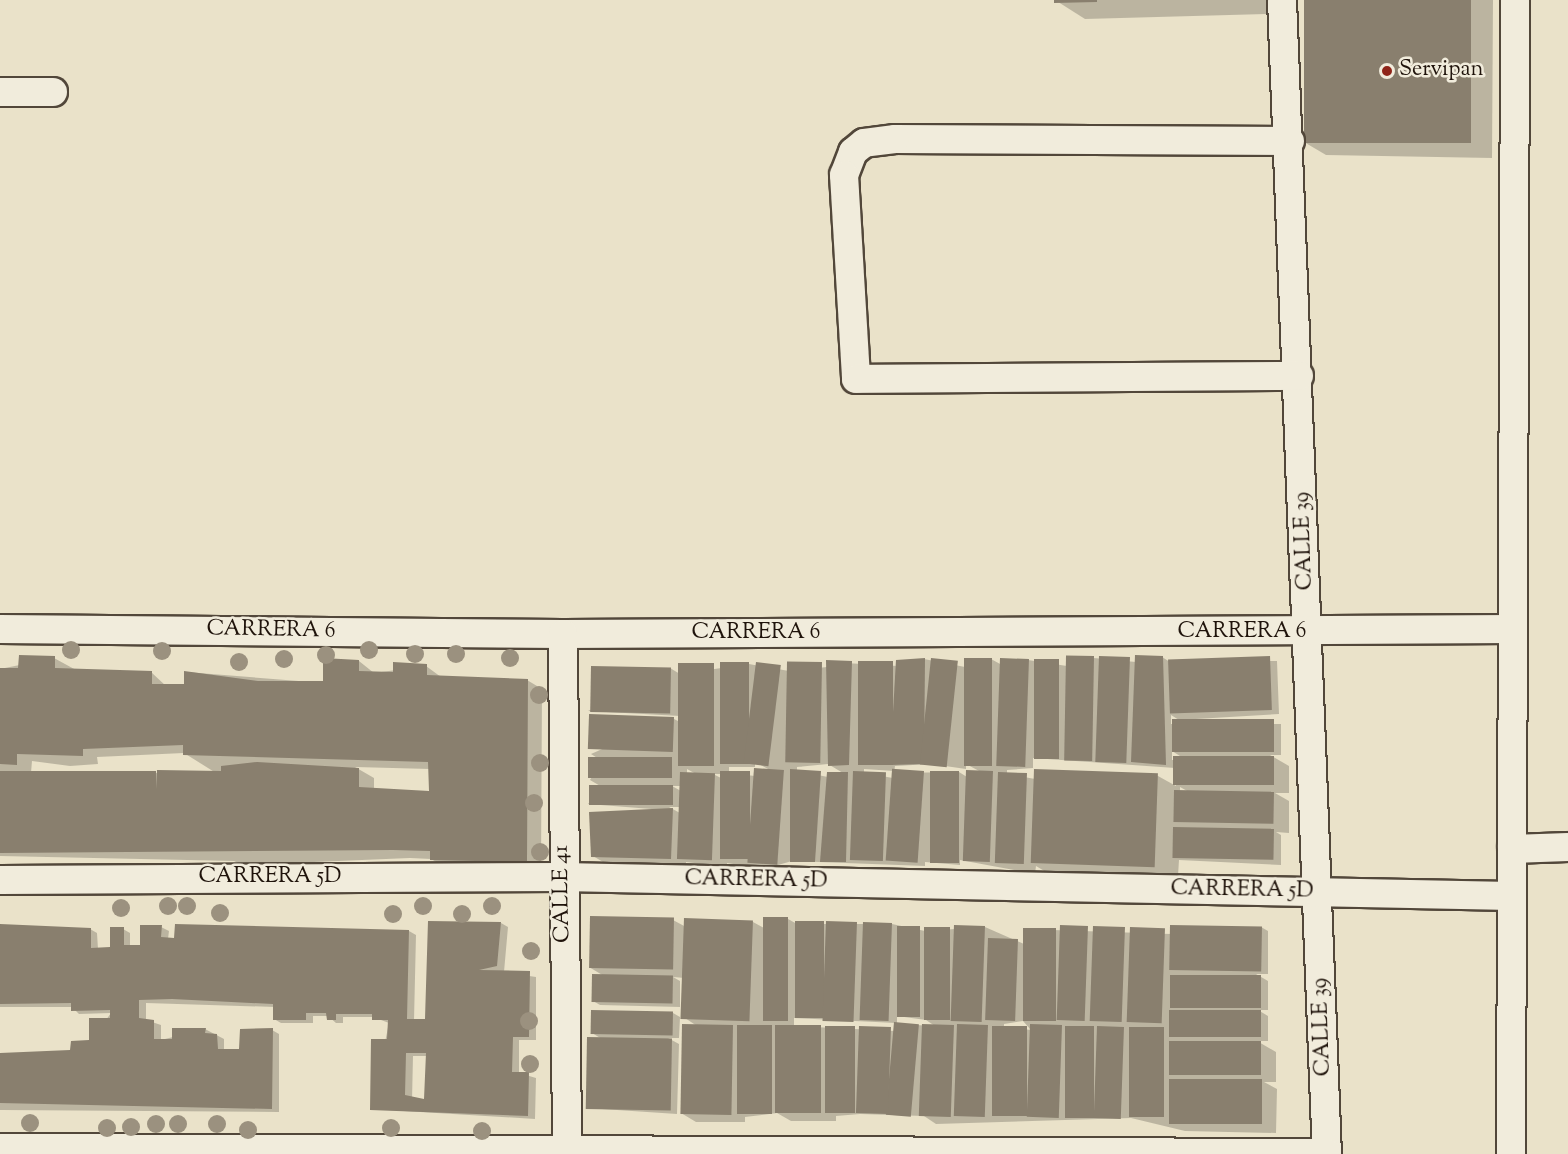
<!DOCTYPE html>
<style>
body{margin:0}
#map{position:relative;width:1568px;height:1154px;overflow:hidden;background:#eae2c9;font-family:"Sorts Mill Goudy",serif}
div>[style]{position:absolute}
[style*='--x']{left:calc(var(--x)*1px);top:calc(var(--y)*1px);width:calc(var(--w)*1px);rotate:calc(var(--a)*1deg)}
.shadow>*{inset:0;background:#0003}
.building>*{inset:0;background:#897f6e;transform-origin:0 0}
.roads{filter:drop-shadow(2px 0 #52473a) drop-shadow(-2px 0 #52473a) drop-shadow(0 2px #52473a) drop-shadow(0 -2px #52473a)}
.street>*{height:28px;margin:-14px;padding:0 14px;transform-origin:14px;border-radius:14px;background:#f1ecdc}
.trees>*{width:18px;height:18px;margin:-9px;border-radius:50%;background:#9b917f}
.dots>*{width:16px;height:16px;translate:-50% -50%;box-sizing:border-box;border:3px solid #f1ecdc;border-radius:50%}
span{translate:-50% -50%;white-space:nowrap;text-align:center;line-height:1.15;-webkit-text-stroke:5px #f1ecdc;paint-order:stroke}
.poi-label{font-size:22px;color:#1f130b}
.left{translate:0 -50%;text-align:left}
.street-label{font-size:22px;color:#1f130b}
</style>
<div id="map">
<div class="shadow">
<div style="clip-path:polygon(1055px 0,1266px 0,1266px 14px,1085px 19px)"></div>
<div style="clip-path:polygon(1305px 0,1493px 0,1492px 158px,1326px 155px,1304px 142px)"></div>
<div style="clip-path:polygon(evenodd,1162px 657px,1170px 662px,1277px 661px,1279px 714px,1179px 720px,1171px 715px,1171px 724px,1281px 724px,1281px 755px,1270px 755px,1289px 766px,1289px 793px,1275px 793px,1289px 801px,1289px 833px,1276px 832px,1281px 835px,1281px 865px,1179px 860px,1178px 876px,1051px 875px,1036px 866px,1035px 874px,960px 860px,960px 865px,925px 862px,925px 866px,792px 861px,764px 869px,727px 863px,727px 867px,686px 862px,686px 867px,608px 865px,593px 856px,664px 810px,588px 804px,602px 787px,590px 780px,602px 761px,591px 754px,672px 718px,680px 722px,680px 716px,588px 711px,670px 668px,680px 674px,749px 664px,789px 671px,827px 667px,827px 662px,898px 666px,924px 659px,965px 667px,991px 659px,1002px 665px,1028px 660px,1067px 666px,1094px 658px,1136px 662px,1162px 657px,1172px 751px,1180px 756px,1238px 758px,1172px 760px,1172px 751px,1162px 657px,1033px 758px,1175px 768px,1176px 786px,1158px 776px,1035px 779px,1007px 774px,1007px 770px,1033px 768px,1033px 758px,1162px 657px,755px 762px,770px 770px,755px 770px,755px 762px,1162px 657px,828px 764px,843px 773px,828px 777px,797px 771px,797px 767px,828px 764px,1162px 657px,931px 764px,966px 769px,966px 764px,981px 772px,967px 777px,959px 772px,894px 773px,895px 766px,931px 764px,1162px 657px,729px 767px,755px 767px,755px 776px,729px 773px,729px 767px,1162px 657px,687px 769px,696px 774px,687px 774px,687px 769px,1162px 657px,864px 769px,894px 771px,893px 778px,864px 773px,864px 769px,1162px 657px,713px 774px,722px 774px,721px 778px,713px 774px,1162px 657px,672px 786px,681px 786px,681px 791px,672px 786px,1162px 657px,1180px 787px,1189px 792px,1180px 792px,1180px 787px,1162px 657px,669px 807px,680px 807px,680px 813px,669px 807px)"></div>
<div style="clip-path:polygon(evenodd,54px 658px,76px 670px,151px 672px,166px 686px,185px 688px,186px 672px,324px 683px,359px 661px,374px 673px,426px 666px,441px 677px,527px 680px,542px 689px,541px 870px,447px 868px,431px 859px,410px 858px,242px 865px,234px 861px,0 856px,0 669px,54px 658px,184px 753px,216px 773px,31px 773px,32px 761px,70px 766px,98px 764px,97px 757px,184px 753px,54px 658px,355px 767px,430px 769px,430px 792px,374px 789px,374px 778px,355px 767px)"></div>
<div style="clip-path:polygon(evenodd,788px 919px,797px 924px,892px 924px,925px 931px,985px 927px,1024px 944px,1024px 929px,1171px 934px,1261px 927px,1268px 931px,1268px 974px,1256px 974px,1268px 981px,1268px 1010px,1258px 1010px,1268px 1016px,1268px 1041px,1257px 1041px,1276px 1052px,1276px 1082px,1264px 1082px,1277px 1089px,1276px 1133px,1185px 1131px,1131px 1118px,936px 1124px,924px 1116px,860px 1114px,836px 1116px,836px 1121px,791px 1121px,777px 1113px,745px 1117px,745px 1122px,696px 1122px,681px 1113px,697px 1026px,685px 1018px,685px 978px,673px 977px,680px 981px,680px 1007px,600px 1005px,593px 1001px,604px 976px,589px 967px,673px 920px,686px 927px,753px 922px,764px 928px,788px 919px,897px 1016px,926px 1020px,935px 1026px,897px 1024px,897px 1016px,788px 919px,794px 1018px,896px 1023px,895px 1031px,794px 1026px,794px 1018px,788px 919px,1023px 1021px,1031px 1030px,1004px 1027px,1004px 1024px,1023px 1021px)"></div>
<div style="clip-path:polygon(evenodd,501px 923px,508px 927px,504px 972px,536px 977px,536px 1040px,519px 1040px,519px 1073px,536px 1078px,535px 1119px,371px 1109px,389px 1023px,373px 1017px,343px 1017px,343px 1023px,336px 1023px,328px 1016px,313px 1016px,313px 1023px,281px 1023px,274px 1019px,275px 1007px,146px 1003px,146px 1020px,161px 1025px,161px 1040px,205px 1029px,224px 1039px,224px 1051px,241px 1051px,272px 1030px,279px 1034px,279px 1112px,0 1110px,0 1054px,72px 1052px,91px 1041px,111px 1013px,79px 1014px,72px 1007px,0 1007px,0 925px,90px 929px,97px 933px,98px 949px,111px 948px,123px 929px,130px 933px,130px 947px,141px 946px,161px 927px,169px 931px,168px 939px,409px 931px,416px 935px,414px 1021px,426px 1021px,501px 923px,413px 1056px,427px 1056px,425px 1100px,412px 1101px,413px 1056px)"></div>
<div style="clip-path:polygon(673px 1013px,680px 1017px,679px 1038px,668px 1038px,679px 1044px,677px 1114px,587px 1108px,602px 1039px,592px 1033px)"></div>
</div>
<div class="building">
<div style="clip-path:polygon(1054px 0,1097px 0,1097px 2px,1054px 3px)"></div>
<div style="left:1304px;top:0;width:167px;height:143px"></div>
<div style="clip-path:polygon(19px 655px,55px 656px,55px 668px,152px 671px,152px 684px,184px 684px,184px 671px,258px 681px,323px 681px,323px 658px,359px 660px,359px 671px,393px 672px,393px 662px,427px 664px,427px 675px,528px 679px,527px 862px,430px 860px,430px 851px,393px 850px,0 853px,0 771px,156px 771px,157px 789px,157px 770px,221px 771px,221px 766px,257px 762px,359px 768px,359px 787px,429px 791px,428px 762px,183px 755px,183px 745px,83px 749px,83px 756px,17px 754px,17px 765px,0 764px,0 668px,18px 668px)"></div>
<div style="clip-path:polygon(1135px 655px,1163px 656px,1166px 765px,1131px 762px)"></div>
<div style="left:1094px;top:656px;width:105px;height:28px;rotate:91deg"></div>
<div style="left:1099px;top:656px;width:31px;height:106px;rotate:2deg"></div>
<div style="left:1270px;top:656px;width:54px;height:102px;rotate:88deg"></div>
<div style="clip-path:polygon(925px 658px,924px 764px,890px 765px,896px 660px)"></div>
<div style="left:931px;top:658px;width:27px;height:107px;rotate:6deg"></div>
<div style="left:992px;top:658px;width:108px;height:28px;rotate:90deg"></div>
<div style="left:1000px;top:658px;width:29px;height:108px;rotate:2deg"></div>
<div style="left:1034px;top:659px;width:25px;height:100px"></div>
<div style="clip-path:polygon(826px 660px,852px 661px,849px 765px,828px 766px)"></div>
<div style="left:858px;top:661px;width:35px;height:104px"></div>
<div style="left:749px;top:662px;width:102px;height:29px;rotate:90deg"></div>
<div style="left:756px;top:662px;width:25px;height:102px;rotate:7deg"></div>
<div style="left:822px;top:662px;width:101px;height:35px;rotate:91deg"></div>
<div style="left:714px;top:663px;width:103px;height:36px;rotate:90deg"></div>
<div style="left:591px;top:666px;width:80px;height:46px;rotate:1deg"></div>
<div style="left:674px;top:717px;width:35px;height:85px;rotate:92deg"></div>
<div style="left:1274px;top:719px;width:33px;height:102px;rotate:90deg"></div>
<div style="left:1274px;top:756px;width:29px;height:101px;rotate:90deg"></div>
<div style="left:672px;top:757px;width:21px;height:84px;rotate:90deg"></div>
<div style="left:754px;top:768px;width:30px;height:95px;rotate:4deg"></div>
<div style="clip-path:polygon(790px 769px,821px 771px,815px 862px,790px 862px)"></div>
<div style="left:1034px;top:769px;width:124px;height:94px;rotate:2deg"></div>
<div style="left:966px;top:770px;width:27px;height:91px;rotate:2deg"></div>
<div style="left:720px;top:771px;width:30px;height:88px"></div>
<div style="left:853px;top:771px;width:33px;height:89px;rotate:2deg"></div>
<div style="left:924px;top:771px;width:92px;height:32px;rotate:94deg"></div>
<div style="left:930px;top:771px;width:29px;height:92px"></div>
<div style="left:680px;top:772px;width:35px;height:87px;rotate:2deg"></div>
<div style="clip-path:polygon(827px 772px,848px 772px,846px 862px,820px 862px)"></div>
<div style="left:998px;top:772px;width:29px;height:91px;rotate:2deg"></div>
<div style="left:589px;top:785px;width:84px;height:20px"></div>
<div style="left:1174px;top:790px;width:100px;height:32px;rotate:1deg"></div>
<div style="clip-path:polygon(673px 808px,671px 859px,591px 857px,589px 812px)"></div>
<div style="left:1173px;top:827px;width:101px;height:31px;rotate:1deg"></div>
<div style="left:590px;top:916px;width:84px;height:52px;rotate:1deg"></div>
<div style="left:763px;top:917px;width:25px;height:104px"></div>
<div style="left:684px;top:918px;width:69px;height:101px;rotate:2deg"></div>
<div style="clip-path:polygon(evenodd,428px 921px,501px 922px,497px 966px,479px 970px,530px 971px,529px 1037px,513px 1037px,512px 1072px,529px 1072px,528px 1116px,370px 1110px,371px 1039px,387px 1039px,388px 1020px,372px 1020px,372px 1014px,336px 1014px,336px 1020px,327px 1020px,326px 1013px,306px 1013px,306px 1020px,273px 1020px,273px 1004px,172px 999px,139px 1000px,139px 1018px,154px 1020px,154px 1039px,172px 1039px,172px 1028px,206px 1028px,205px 1033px,217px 1034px,218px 1049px,239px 1049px,240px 1029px,273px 1028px,272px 1109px,0 1103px,0 1053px,70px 1050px,71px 1041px,89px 1040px,89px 1018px,110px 1018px,110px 1010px,71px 1011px,71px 1003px,0 1004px,0 924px,91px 928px,91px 948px,110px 947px,110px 927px,124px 927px,124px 945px,140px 945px,140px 925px,162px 925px,161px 937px,174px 938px,175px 924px,409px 930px,407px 1019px,425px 1019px,428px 921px,406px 1053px,426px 1053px,424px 1099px,405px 1095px,406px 1053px)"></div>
<div style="left:795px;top:921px;width:29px;height:97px"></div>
<div style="left:826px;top:921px;width:31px;height:100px;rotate:2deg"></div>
<div style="left:863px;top:922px;width:29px;height:98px;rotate:2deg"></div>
<div style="left:954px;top:925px;width:31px;height:96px;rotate:2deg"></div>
<div style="left:1060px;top:925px;width:28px;height:95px;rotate:2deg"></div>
<div style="left:1170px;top:925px;width:92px;height:45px;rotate:1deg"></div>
<div style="left:897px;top:926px;width:23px;height:91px"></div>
<div style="left:1093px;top:926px;width:32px;height:95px;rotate:2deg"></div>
<div style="left:924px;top:927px;width:26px;height:93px"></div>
<div style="left:1130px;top:927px;width:35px;height:95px;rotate:2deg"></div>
<div style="left:1023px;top:928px;width:33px;height:93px"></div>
<div style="left:988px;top:938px;width:30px;height:82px;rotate:2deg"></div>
<div style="left:592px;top:974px;width:81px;height:28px;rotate:1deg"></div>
<div style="left:1170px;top:975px;width:91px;height:33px"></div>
<div style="left:591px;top:1010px;width:82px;height:24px;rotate:1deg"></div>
<div style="left:1261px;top:1010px;width:27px;height:92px;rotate:90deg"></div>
<div style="left:894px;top:1022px;width:25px;height:93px;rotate:5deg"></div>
<div style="left:682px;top:1024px;width:51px;height:90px;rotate:1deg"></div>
<div style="left:922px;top:1024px;width:32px;height:92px;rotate:2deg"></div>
<div style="left:957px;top:1024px;width:31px;height:92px;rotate:2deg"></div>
<div style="left:737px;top:1025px;width:35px;height:89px"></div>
<div style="left:775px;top:1025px;width:46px;height:88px"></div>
<div style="left:1062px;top:1025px;width:93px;height:32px;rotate:92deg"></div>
<div style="left:825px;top:1026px;width:30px;height:87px"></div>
<div style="left:859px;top:1026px;width:32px;height:87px;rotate:2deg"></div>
<div style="left:992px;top:1026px;width:35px;height:90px"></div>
<div style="left:1065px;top:1026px;width:29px;height:92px"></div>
<div style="left:1097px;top:1026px;width:27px;height:92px;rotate:2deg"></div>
<div style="left:1129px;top:1027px;width:35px;height:90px"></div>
<div style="left:587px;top:1037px;width:85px;height:72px;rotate:1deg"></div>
<div style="left:1261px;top:1041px;width:34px;height:92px;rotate:90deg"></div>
<div style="left:1169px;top:1079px;width:93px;height:45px"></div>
</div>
<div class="roads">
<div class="street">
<div style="--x:1282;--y:0;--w:1155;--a:87.77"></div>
<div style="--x:0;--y:92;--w:53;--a:0"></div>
<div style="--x:1290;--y:141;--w:395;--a:-179.7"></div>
<div style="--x:895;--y:139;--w:31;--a:173"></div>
<div style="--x:864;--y:143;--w:14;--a:141"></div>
<div style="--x:853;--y:152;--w:25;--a:111"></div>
<div style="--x:844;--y:175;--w:204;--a:86.6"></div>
<div style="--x:856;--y:379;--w:443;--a:-0.4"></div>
<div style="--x:0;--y:629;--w:563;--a:0.51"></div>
<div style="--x:563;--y:634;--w:950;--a:-0.3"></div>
<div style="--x:563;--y:634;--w:520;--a:89.56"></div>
<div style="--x:1512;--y:849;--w:56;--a:-2"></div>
<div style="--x:0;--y:880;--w:562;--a:-0.31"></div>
<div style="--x:562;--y:877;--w:950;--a:1.15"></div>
<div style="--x:0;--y:1148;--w:1327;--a:0.22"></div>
<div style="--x:1511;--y:1154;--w:1154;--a:-89.8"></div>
</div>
</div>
<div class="trees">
<div style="left:71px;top:650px"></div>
<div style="left:369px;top:650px"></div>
<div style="left:162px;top:651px"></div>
<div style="left:415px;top:654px"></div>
<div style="left:456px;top:654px"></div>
<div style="left:326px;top:655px"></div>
<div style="left:510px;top:658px"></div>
<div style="left:284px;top:659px"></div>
<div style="left:239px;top:662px"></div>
<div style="left:539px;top:695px"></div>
<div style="left:540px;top:763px"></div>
<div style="left:534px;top:803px"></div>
<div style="left:540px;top:852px"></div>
<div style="left:168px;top:906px"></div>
<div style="left:187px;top:906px"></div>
<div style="left:423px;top:906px"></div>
<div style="left:492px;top:906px"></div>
<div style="left:121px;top:908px"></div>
<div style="left:220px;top:913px"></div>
<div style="left:393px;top:914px"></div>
<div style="left:462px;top:914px"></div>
<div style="left:531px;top:951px"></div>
<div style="left:529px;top:1021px"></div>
<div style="left:530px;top:1064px"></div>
<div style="left:30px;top:1123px"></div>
<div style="left:156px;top:1124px"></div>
<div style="left:178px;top:1124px"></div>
<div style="left:217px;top:1124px"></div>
<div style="left:131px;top:1127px"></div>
<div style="left:107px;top:1128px"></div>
<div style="left:391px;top:1128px"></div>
<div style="left:248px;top:1130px"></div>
<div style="left:482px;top:1131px"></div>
</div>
<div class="dots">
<div style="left:1387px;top:71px;background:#8f2418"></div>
</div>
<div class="poi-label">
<span class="left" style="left:1399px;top:71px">Servipan</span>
</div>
<div class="street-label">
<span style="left:1305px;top:541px;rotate:-92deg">CALLE 39</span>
<span style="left:271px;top:631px;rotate:1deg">CARRERA 6</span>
<span style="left:1242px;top:633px">CARRERA 6</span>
<span style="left:756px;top:634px">CARRERA 6</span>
<span style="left:270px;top:878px">CARRERA 5D</span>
<span style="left:756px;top:881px;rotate:1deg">CARRERA 5D</span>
<span style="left:1242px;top:891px;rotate:1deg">CARRERA 5D</span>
<span style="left:563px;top:894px;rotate:-91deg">CALLE 41</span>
<span style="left:1323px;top:1027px;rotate:-92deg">CALLE 39</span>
</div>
</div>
